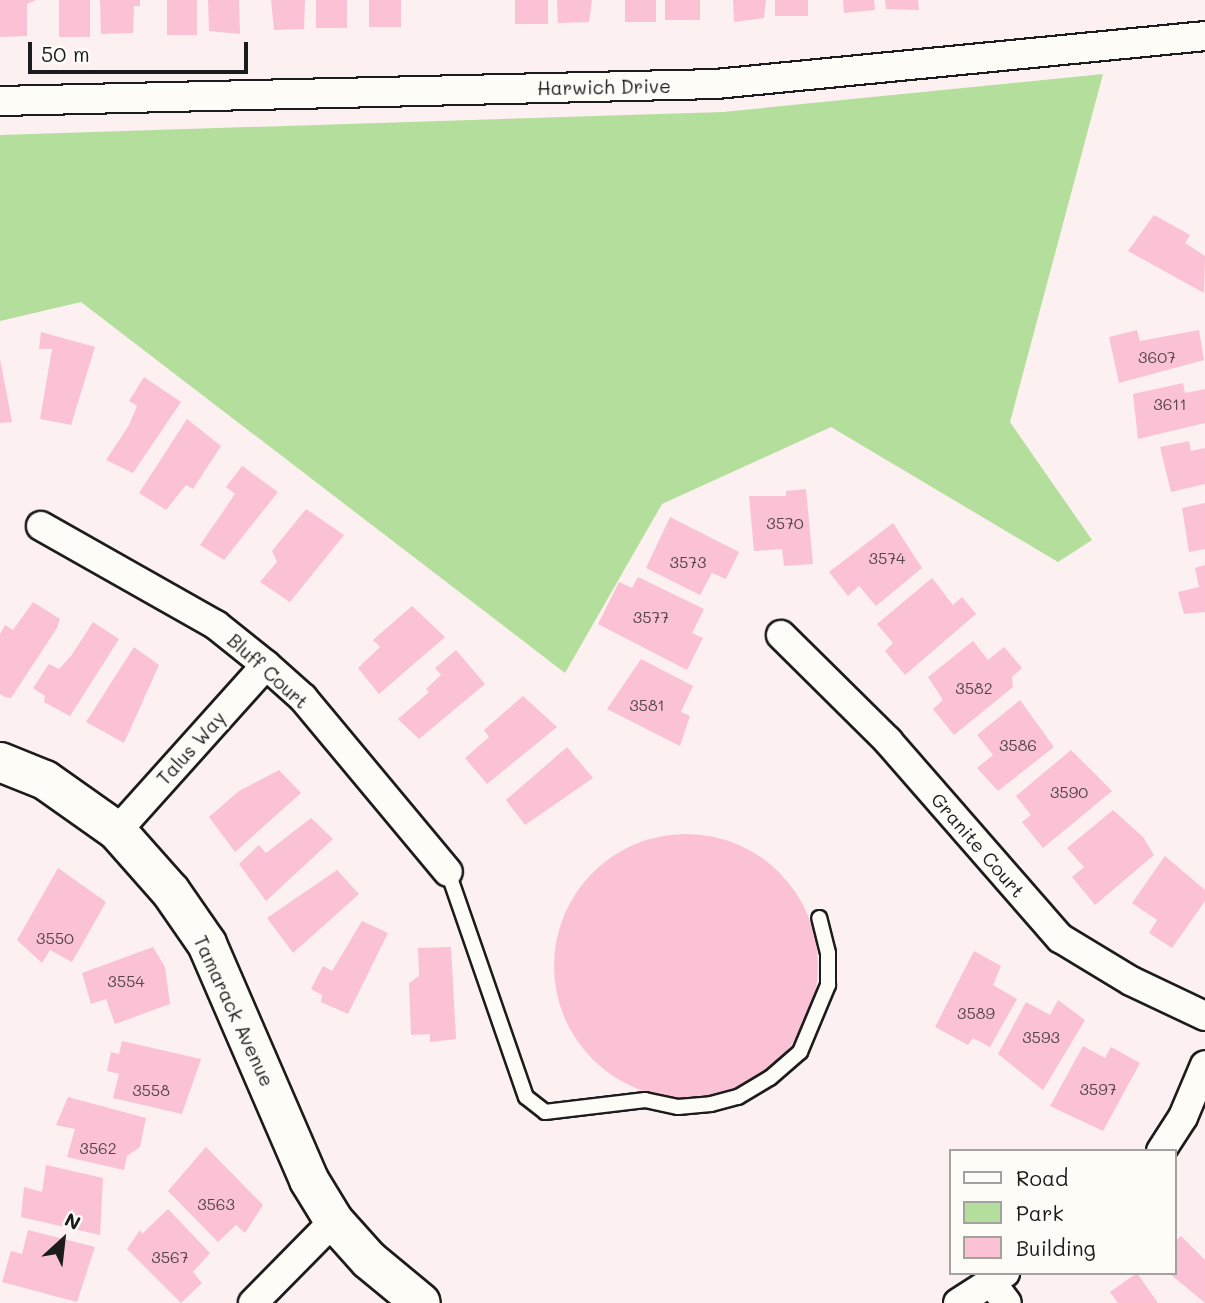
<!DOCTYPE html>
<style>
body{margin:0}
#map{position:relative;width:1205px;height:1303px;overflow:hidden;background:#fdf0f0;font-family:Mali,sans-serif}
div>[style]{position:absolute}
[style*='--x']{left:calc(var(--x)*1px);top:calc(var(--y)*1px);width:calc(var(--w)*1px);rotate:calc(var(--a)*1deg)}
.green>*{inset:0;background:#b4de9b}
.building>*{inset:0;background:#fbc2d5;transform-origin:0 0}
.round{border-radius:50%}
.roads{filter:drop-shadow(2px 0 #1c1c1c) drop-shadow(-2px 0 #1c1c1c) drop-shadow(0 2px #1c1c1c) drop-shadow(0 -2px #1c1c1c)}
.lane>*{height:14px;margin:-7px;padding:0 7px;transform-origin:7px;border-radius:7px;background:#fdfcf7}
.street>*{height:28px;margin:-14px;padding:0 14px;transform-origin:14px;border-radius:14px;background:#fdfcf7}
.secondary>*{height:38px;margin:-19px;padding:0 19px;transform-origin:19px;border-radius:19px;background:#fdfcf7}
span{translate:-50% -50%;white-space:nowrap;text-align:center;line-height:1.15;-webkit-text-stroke:5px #fdfcf7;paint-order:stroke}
.number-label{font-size:16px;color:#54464a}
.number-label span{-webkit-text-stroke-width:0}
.street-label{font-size:19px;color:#1c1c1c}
.legend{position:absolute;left:949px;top:1149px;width:228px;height:126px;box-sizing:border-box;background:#fdfcf7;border:2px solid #a3a29f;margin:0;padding:9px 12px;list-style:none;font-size:21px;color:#1c1c1c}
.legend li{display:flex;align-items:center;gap:14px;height:35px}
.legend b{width:35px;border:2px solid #a3a29f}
.north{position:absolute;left:28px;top:1205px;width:70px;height:70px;-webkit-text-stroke:5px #fdfcf7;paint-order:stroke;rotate:27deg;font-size:19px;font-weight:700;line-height:28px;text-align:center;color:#1c1c1c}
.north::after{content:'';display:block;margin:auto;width:24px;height:32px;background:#1c1c1c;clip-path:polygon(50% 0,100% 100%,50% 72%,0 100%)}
.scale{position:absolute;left:28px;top:42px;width:220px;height:32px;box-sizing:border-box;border:4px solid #1c1c1c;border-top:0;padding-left:9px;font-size:21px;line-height:24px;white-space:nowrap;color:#1c1c1c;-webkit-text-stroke:5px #fdfcf7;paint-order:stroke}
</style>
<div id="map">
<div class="green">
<div style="clip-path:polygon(1103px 74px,1010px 422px,1092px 540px,1058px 562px,831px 427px,662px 504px,565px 673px,81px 302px,0 321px,0 135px,723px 112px)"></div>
</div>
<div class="building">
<div style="clip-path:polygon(0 0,36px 0,27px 4px,27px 36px,0 37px)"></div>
<div style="left:59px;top:0;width:31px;height:37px"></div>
<div style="clip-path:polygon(100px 0,140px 0,140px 6px,134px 6px,133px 33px,101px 34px)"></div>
<div style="left:167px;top:0;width:30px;height:35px"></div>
<div style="clip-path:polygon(208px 0,239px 0,240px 34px,209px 31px)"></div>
<div style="clip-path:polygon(271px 0,305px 0,304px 29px,274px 30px)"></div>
<div style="left:316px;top:0;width:31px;height:28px"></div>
<div style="left:369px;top:0;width:32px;height:27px"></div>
<div style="left:515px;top:0;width:33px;height:24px"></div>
<div style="clip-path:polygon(557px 0,592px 0,589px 22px,558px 23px)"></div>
<div style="left:625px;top:0;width:31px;height:22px"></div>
<div style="left:665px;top:0;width:35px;height:20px"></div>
<div style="clip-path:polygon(733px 0,766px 0,764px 18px,734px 22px)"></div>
<div style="left:775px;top:0;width:33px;height:16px"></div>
<div style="clip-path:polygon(843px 0,874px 0,875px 10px,844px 13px)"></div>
<div style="clip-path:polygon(885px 0,918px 0,919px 10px,886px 9px)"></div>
<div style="clip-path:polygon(1154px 215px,1190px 235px,1185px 243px,1205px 256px,1204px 293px,1128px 251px)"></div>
<div style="clip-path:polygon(1137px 330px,1140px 341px,1199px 330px,1204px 360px,1119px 383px,1109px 337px)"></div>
<div style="clip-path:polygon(41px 332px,95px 347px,71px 425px,40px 419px,52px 349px,39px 349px)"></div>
<div style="clip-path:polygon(0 359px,12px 422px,0 423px)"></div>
<div style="clip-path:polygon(144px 377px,181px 402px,133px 473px,106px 460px,129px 425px,137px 406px,129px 401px)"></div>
<div style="clip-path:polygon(1183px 383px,1185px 393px,1205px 389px,1205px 423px,1138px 439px,1133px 394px)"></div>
<div style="clip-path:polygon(187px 419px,221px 446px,193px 489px,186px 485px,166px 510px,139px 493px)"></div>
<div style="clip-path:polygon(1189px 441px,1191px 451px,1205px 448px,1205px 484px,1171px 492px,1160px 447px)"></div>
<div style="clip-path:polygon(242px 466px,278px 492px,224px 560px,200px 545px,235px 494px,226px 487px)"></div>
<div style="clip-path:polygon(806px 489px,813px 564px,784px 566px,782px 549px,754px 551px,749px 496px,786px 496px,786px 491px)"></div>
<div style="clip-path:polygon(1205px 503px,1205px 549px,1189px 552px,1182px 508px)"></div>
<div style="clip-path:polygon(306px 509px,344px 535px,290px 602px,260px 582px,277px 562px,272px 551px)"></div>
<div style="clip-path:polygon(670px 517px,739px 552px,726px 579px,712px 573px,700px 595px,646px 568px)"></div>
<div style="clip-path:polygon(893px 523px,922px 568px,876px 606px,859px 586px,848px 596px,829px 572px)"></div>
<div style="clip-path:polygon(1205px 565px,1205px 612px,1184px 614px,1178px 592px,1199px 587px,1195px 568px)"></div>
<div style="clip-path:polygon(638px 577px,704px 609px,692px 633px,703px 638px,687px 670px,598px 624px,619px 582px,632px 588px)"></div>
<div style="clip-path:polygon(932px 578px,953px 605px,962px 597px,976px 614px,905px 675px,885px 651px,893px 643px,877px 624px)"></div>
<div style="clip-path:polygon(33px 602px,60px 619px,57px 628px,11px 698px,5px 697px,0 694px,0 634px,5px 625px,13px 630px)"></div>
<div style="clip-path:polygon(412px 606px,445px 637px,379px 694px,358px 668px,380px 647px,373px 640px)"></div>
<div style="clip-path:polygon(93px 622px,119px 639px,70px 716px,44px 702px,45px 696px,33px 688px,49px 664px,59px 669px,71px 656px)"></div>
<div style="clip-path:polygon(973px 641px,988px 660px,1004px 647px,1022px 668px,1012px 677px,1013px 687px,954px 735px,933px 709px,943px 700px,928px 677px)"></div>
<div style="clip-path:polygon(134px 647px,159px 665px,124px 743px,86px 722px)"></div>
<div style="clip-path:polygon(456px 650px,485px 684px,419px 739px,398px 719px,429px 692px,426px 689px,441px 675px,435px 668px)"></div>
<div style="clip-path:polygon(641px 659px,693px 686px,681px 712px,690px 716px,680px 746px,607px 709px)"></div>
<div style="clip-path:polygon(523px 696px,557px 727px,487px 784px,465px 758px,489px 737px,484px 730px)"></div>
<div style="clip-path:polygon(1020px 700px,1054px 747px,998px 791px,977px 768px,993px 755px,977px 735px)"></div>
<div style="clip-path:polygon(567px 747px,593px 778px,525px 825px,506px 800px)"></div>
<div style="clip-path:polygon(1071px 750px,1112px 791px,1043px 848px,1022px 822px,1031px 815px,1016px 796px)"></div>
<div style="clip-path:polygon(279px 770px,301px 793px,235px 852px,209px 817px,239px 791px)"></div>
<div style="clip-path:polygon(1113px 810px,1143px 837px,1154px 855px,1095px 905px,1072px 877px,1084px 867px,1067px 848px)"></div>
<div style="clip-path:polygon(311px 818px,333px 839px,266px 901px,239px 864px,259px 845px,266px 853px)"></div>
<div class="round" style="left:554px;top:834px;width:264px;height:264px"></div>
<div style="clip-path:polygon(1165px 856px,1205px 890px,1205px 901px,1172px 948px,1149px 933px,1157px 920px,1132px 903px)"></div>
<div style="clip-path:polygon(58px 868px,106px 902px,72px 962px,50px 950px,42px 963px,17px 940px)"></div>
<div style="clip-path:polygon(337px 870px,359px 894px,293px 953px,267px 918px)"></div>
<div style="clip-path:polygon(362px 921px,388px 933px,348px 1014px,321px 1002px,322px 995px,311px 989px,323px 966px,332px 971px)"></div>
<div style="clip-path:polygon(153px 947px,165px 967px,170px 1004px,115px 1024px,106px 999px,91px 1004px,82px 973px)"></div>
<div style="clip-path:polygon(451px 947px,456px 1039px,430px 1042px,430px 1034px,411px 1035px,409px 983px,419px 976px,418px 948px)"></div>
<div style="clip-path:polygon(974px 951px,1001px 966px,993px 985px,1017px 999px,990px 1047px,973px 1038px,968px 1045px,935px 1027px)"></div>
<div style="clip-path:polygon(1058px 1000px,1085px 1020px,1043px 1090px,998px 1054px,1026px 1002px,1050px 1015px)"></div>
<div style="clip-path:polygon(122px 1041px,201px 1059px,182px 1114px,113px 1098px,119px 1074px,107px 1071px,111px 1052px,119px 1054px)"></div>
<div style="clip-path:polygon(1083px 1046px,1105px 1058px,1111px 1047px,1140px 1063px,1103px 1131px,1050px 1106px)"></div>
<div style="clip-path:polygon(68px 1097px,146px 1118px,140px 1147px,127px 1156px,124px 1170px,67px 1157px,75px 1129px,56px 1125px)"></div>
<div style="clip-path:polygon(206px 1147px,263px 1205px,245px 1233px,236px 1225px,218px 1242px,168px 1191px)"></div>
<div style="clip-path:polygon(46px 1165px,103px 1178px,100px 1235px,21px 1217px,24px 1187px,42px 1192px)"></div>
<div style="clip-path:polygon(168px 1209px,210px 1253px,193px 1272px,202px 1283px,181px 1303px,127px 1249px,140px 1230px,142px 1234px)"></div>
<div style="clip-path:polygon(28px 1230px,95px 1247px,77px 1302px,2px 1282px,11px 1251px,22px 1254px)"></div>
<div style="clip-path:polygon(1181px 1236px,1205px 1260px,1205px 1303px,1169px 1273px,1175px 1273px,1175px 1241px)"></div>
<div style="clip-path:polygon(1137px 1273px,1158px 1303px,1118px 1303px,1110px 1292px)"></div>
</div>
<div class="roads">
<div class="lane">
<div style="--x:448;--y:872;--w:238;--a:70.9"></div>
<div style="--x:526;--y:1097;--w:24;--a:38"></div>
<div style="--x:545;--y:1112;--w:101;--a:-6.8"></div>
<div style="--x:645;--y:1100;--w:34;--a:12"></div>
<div style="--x:678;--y:1107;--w:33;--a:-5"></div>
<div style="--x:711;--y:1104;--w:28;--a:-15"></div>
<div style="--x:738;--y:1097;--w:37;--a:-31"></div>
<div style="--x:770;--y:1078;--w:40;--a:-41"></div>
<div style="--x:800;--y:1052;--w:73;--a:-67.3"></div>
<div style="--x:828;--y:985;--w:32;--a:-90"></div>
<div style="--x:828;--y:953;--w:36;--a:-104"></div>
</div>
<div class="street">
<div style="--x:0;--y:101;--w:716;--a:-1.36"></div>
<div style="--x:716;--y:84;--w:491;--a:-5.6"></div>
<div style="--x:41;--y:526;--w:201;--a:29.5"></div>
<div style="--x:216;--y:625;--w:64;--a:38.7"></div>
<div style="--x:266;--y:665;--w:50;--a:41.7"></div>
<div style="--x:303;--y:698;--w:226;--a:50.2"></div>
<div style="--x:781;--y:635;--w:151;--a:44.7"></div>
<div style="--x:888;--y:741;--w:262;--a:48.9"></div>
<div style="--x:1060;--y:938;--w:83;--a:31.2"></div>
<div style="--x:1131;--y:981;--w:82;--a:25.3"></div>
<div style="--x:117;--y:831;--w:223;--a:-48.1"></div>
<div style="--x:1161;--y:1151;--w:40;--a:-57.1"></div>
<div style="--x:1183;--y:1117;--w:56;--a:-67.1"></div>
<div style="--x:991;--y:1282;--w:26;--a:53"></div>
<div style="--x:253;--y:1303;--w:115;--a:-45.4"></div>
<div style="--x:958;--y:1303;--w:56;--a:-32.6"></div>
</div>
<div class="secondary">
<div style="--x:0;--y:762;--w:48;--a:21.8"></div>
<div style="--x:45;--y:780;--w:88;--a:35.3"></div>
<div style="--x:117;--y:831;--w:81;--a:48.5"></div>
<div style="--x:171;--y:892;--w:63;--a:55.3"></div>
<div style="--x:207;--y:944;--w:257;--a:66.6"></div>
<div style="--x:309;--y:1180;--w:48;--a:58.6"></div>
<div style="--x:334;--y:1221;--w:52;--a:48.1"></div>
<div style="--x:369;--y:1260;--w:67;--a:39.6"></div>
</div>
</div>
<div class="number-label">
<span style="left:1157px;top:357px">3607</span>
<span style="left:1170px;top:404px">3611</span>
<span style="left:785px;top:523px">3570</span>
<span style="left:887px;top:558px">3574</span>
<span style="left:688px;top:562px">3573</span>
<span style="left:651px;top:617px">3577</span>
<span style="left:974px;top:688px">3582</span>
<span style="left:647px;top:705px">3581</span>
<span style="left:1018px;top:745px">3586</span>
<span style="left:1069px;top:792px">3590</span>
<span style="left:55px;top:938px">3550</span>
<span style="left:126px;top:981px">3554</span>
<span style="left:976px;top:1013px">3589</span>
<span style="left:1041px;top:1037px">3593</span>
<span style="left:1098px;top:1089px">3597</span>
<span style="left:151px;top:1090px">3558</span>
<span style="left:98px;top:1148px">3562</span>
<span style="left:216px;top:1204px">3563</span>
<span style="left:170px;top:1257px">3567</span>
</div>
<div class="street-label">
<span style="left:604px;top:87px;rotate:-1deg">Harwich Drive</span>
<span style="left:268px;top:671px;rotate:42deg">Bluff Court</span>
<span style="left:191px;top:748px;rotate:-48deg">Talus Way</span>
<span style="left:978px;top:845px;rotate:49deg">Granite Court</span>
<span style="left:234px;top:1011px;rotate:65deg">Tamarack Avenue</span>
</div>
<ul class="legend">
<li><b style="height:9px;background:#fdfcf7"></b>Road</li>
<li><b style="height:19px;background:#b4de9b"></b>Park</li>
<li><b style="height:19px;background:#fbc2d5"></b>Building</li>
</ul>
<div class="north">N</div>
<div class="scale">50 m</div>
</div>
